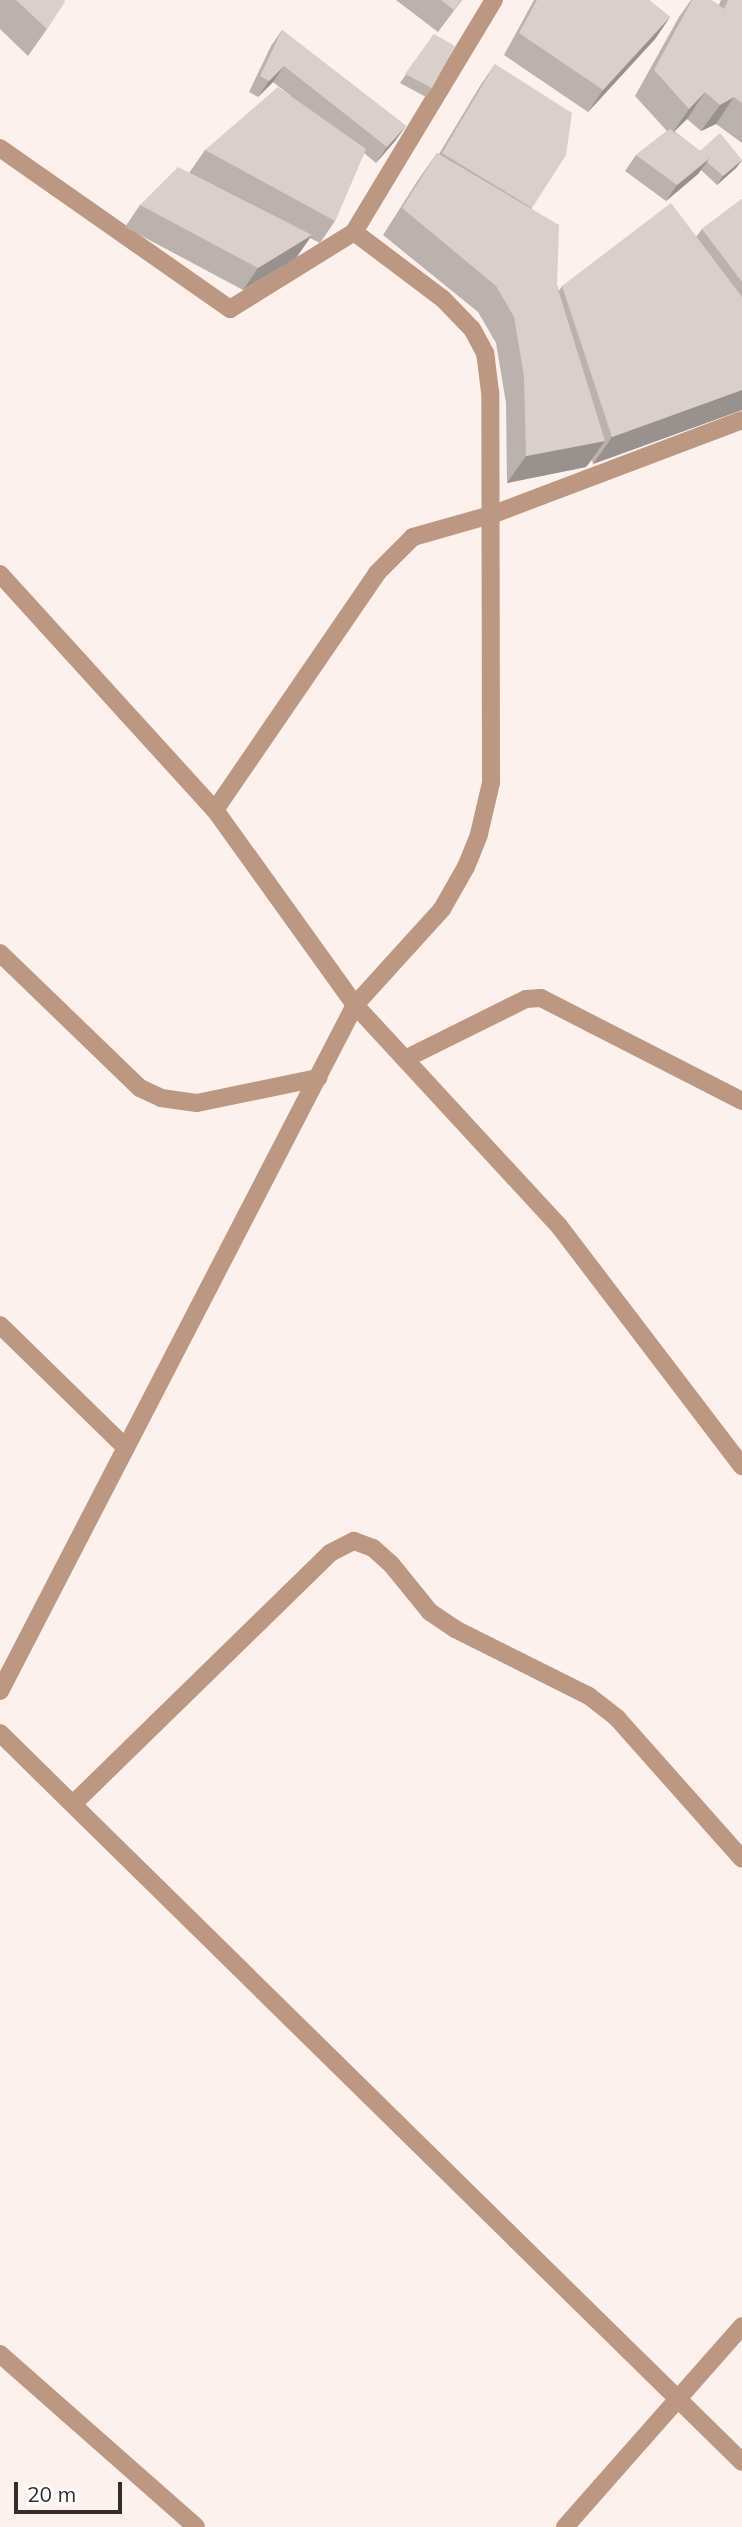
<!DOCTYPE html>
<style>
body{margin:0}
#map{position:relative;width:742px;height:2527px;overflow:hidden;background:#fcf1ec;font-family:Mulish,sans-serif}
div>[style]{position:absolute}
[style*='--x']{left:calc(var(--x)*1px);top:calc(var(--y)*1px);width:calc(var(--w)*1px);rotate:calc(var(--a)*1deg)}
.minor>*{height:18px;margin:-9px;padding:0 9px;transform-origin:9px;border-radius:9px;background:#bc9782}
.wall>*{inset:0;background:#bbb2ae}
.shaded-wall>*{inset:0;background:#99918d}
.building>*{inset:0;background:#dacfca}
span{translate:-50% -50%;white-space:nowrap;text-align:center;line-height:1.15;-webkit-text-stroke:5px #fff;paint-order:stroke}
.scale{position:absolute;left:14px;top:2482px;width:108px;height:32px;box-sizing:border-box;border:4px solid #322e2c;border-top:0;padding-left:9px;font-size:21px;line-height:24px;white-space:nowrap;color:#322e2c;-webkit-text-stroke:5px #fff;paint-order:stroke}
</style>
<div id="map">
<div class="minor">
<div style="--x:0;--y:148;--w:281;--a:35"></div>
<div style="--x:230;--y:309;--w:146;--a:-31.8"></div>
<div style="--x:354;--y:232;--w:271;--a:-58.9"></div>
<div style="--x:0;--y:574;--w:319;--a:47.7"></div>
<div style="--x:215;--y:810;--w:240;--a:54.3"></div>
<div style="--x:355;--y:1005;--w:301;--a:47.3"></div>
<div style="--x:559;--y:1226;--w:302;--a:52.7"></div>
<div style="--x:215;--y:810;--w:287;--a:-55.6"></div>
<div style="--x:377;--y:573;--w:51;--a:-45"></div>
<div style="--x:413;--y:537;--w:81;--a:-15.8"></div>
<div style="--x:491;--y:515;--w:268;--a:-20.7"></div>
<div style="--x:0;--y:953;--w:194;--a:44"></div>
<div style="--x:140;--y:1088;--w:23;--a:25"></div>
<div style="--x:161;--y:1098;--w:36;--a:8"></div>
<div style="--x:197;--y:1103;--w:124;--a:-11.7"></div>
<div style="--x:405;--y:1059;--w:135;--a:-26.4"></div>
<div style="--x:526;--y:999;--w:15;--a:-4"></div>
<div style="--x:541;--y:998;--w:226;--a:27.1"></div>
<div style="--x:0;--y:1325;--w:176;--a:44.3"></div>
<div style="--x:0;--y:1691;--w:772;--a:-62.64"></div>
<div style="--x:355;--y:1005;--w:130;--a:-47.8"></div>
<div style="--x:442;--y:909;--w:48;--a:-60.3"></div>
<div style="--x:466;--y:867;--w:35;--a:-68"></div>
<div style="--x:479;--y:834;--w:52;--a:-76.8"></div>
<div style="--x:491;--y:783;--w:391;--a:-90.1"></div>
<div style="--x:490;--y:392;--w:39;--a:-97"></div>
<div style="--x:485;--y:353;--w:27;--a:-118"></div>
<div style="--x:472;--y:329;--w:42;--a:-134"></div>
<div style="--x:443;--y:299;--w:111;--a:-143"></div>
<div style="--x:0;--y:1733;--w:1040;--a:44.49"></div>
<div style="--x:73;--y:1804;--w:359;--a:-44.3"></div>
<div style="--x:330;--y:1553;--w:27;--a:-27"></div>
<div style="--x:354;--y:1541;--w:20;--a:20"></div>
<div style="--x:373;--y:1548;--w:24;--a:42"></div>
<div style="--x:391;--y:1564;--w:62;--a:50.9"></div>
<div style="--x:430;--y:1612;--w:30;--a:34"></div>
<div style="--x:455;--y:1629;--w:150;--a:26.6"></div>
<div style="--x:589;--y:1696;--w:36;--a:38"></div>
<div style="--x:617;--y:1718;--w:188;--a:48.4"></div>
<div style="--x:0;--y:2354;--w:261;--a:41.4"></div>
<div style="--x:565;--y:2527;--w:268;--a:-48.6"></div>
</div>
<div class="wall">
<div style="clip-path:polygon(0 0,64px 0,47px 29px,28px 56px,0 29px)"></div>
<div style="clip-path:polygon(396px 0,462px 0,438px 32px)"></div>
<div style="clip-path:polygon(534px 0,649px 0,670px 17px,655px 39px,588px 112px,504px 55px)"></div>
<div style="clip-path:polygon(691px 0,711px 0,719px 5px,721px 0,742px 0,742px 143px,716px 124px,701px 131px,687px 119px,674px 131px,700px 151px,742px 160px,736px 168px,717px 185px,701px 170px,698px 174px,666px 201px,625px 171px,636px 155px,667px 131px,635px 96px,679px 17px)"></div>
<div style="clip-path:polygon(282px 30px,406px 126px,395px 141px,376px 163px,364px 153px,335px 221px,320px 243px,310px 238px,296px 258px,243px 290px,125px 227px,140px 205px,213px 185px,189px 173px,205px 150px,291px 96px,273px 82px,258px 97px,249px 92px,271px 46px)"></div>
<div style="clip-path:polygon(434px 34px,432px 88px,426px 97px,400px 83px)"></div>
<div style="clip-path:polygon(495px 64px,532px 209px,559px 291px,562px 286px,696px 237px,702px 229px,742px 199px,742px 410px,593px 464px,592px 460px,586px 467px,507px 483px,506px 403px,496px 343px,478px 312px,383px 235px,418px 180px,437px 153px,439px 154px,480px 86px)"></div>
</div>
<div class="shaded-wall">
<div style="clip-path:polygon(670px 17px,655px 39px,588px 112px,603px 90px)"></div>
<div style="clip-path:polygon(284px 66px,273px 82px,258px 97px,269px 81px)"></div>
<div style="clip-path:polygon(705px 92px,687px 119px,671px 135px,689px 109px)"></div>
<div style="clip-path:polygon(734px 97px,716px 124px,701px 131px,720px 105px)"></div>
<div style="clip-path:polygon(406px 126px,395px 141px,376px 163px,387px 147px)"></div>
<div style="clip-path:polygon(710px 158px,698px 174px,666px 201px,677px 185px)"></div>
<div style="clip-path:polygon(742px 160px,736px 168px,717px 185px,723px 176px)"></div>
<div style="clip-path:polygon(312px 235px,296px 258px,243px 290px,258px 268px)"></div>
<div style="clip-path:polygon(742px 390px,742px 410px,593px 464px,612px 437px)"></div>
<div style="clip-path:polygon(605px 441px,586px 467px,507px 483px,526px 456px)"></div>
</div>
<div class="building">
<div style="clip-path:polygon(16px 0,64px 0,65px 2px,47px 29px)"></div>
<div style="clip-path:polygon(441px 0,461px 0,454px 10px)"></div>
<div style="clip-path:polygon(537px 0,649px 0,670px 17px,603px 90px,519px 33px)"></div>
<div style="clip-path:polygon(692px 0,711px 0,724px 9px,728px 0,742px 0,742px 103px,734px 97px,720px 105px,705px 92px,689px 109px,654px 70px)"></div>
<div style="clip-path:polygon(282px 30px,406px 126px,387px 147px,284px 66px,269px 81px,260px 76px)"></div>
<div style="clip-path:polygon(434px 34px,455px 46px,432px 88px,405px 74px)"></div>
<div style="clip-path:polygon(495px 64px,572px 113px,566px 155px,532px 208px,442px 153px)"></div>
<div style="clip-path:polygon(278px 87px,366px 149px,335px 221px,205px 150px)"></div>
<div style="clip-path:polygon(670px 129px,710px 158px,677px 185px,636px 155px)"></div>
<div style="clip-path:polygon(720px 133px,742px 160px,723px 176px,707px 162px,710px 158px,700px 151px)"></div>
<div style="clip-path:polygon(437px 153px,559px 225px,557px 286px,605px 441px,526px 456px,524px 376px,514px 317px,496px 286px,402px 208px)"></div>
<div style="clip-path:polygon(178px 167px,312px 235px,258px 268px,140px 205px)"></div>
<div style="clip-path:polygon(742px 199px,742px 282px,702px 229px)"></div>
<div style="clip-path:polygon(671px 203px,742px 297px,742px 390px,612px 437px,562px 286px)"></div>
</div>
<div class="scale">20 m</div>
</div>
